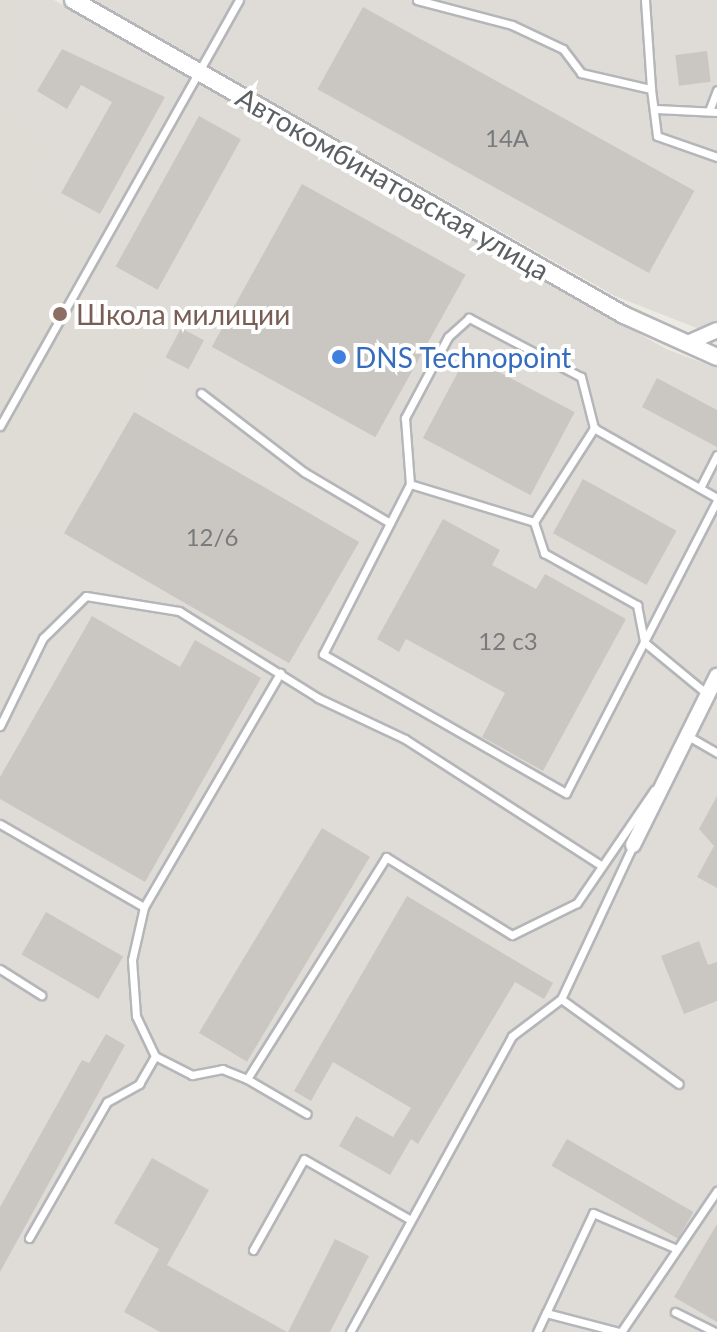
<!DOCTYPE html>
<meta charset="utf-8">
<style>
body{margin:0}
#map{position:relative;width:717px;height:1332px;overflow:hidden;background:#edeae3;font-family:Lato,sans-serif}
div>[style]{position:absolute}
[style*='--x']{left:calc(var(--x)*1px);top:calc(var(--y)*1px);width:calc(var(--w)*1px);rotate:calc(var(--a)*1deg)}
.industrial>*{inset:0;background:#dfdcd8}
.education>*{inset:0;background:#dfdbd5}
.building>*{inset:0;background:#cac7c2;transform-origin:0 0}
.roads{filter:drop-shadow(2px 0 #b4b6b9) drop-shadow(-2px 0 #b4b6b9) drop-shadow(0 2px #b4b6b9) drop-shadow(0 -2px #b4b6b9)}
.service>*{height:7px;margin:-3.5px;padding:0 3.5px;transform-origin:3.5px;border-radius:3.5px;background:#fff}
.minor>*{height:14px;margin:-7px;padding:0 7px;transform-origin:7px;border-radius:7px;background:#fff}
.tertiary>*{height:16px;margin:-8px;padding:0 8px;transform-origin:8px;border-radius:8px;background:#fff}
.dots>*{width:22px;height:22px;translate:-50% -50%;box-sizing:border-box;border:4px solid #fff;border-radius:50%}
span{translate:-50% -50%;white-space:nowrap;text-align:center;line-height:1.15;-webkit-text-stroke:8px #fff;paint-order:stroke}
.number-label{font-size:24px;color:#787a7b}
.number-label span{-webkit-text-stroke-width:0}
.street-label{font-size:28px;color:#5c6063}
.education-label{font-size:28px;color:#785e54}
.left{translate:0 -50%;text-align:left}
.shop-label{font-size:28px;color:#366cbe}
</style>
<div id="map">
<div class="industrial">
<div style="clip-path:polygon(0 0,54px 0,666px 349px,717px 368px,717px 1332px,0 1332px)"></div>
<div style="clip-path:polygon(94px 0,717px 0,717px 336px,615px 296px)"></div>
</div>
<div class="education">
<div style="clip-path:polygon(1px 0,18px 10px,1px 38px,25px 51px,0 88px)"></div>
<div style="clip-path:polygon(0 116px,47px 145px,28px 181px,45px 192px,41px 200px,100px 234px,71px 284px,168px 345px,53px 536px,14px 515px,0 541px)"></div>
</div>
<div class="building">
<div style="left:363px;top:7px;width:379px;height:94px;rotate:29deg"></div>
<div style="clip-path:polygon(62px 49px,165px 97px,100px 214px,61px 193px,112px 102px,81px 85px,67px 109px,37px 91px)"></div>
<div style="left:707px;top:51px;width:31px;height:32px;rotate:83deg"></div>
<div style="left:199px;top:116px;width:48px;height:172px;rotate:29deg"></div>
<div style="left:302px;top:184px;width:187px;height:186px;rotate:29deg"></div>
<div style="left:181px;top:328px;width:26px;height:33px;rotate:28deg"></div>
<div style="left:467px;top:355px;width:122px;height:94px;rotate:28deg"></div>
<div style="clip-path:polygon(657px 378px,717px 410px,717px 447px,642px 407px)"></div>
<div style="left:134px;top:412px;width:260px;height:140px;rotate:30deg"></div>
<div style="left:583px;top:479px;width:107px;height:62px;rotate:29deg"></div>
<div style="clip-path:polygon(443px 519px,500px 550px,492px 565px,536px 589px,545px 574px,626px 619px,543px 771px,482px 737px,505px 693px,406px 639px,399px 652px,377px 639px)"></div>
<div style="clip-path:polygon(92px 616px,180px 667px,195px 640px,261px 678px,145px 882px,0 799px,0 777px)"></div>
<div style="clip-path:polygon(717px 796px,717px 888px,697px 877px,714px 846px,699px 829px)"></div>
<div style="left:322px;top:828px;width:56px;height:239px;rotate:31deg"></div>
<div style="clip-path:polygon(407px 896px,553px 983px,544px 999px,515px 982px,418px 1144px,411px 1139px,390px 1175px,339px 1146px,356px 1116px,393px 1137px,411px 1108px,333px 1062px,311px 1101px,294px 1091px)"></div>
<div style="left:46px;top:912px;width:89px;height:49px;rotate:30deg"></div>
<div style="clip-path:polygon(699px 941px,708px 965px,717px 962px,717px 1001px,684px 1014px,661px 956px)"></div>
<div style="clip-path:polygon(106px 1034px,125px 1045px,0 1272px,0 1207px,82px 1060px,89px 1063px)"></div>
<div style="left:567px;top:1139px;width:146px;height:31px;rotate:30deg"></div>
<div style="clip-path:polygon(152px 1158px,209px 1190px,167px 1265px,287px 1332px,160px 1332px,124px 1312px,159px 1249px,114px 1223px)"></div>
<div style="clip-path:polygon(717px 1224px,717px 1322px,674px 1297px)"></div>
<div style="clip-path:polygon(335px 1239px,369px 1256px,330px 1332px,288px 1332px)"></div>
</div>
<div class="roads">
<div class="service">
<div style="--x:417;--y:0;--w:98;--a:14.7"></div>
<div style="--x:512;--y:25;--w:56;--a:25.2"></div>
<div style="--x:563;--y:49;--w:30;--a:53"></div>
<div style="--x:581;--y:73;--w:72;--a:12.9"></div>
<div style="--x:651;--y:89;--w:47;--a:82.7"></div>
<div style="--x:657;--y:136;--w:64;--a:19.3"></div>
<div style="--x:645;--y:0;--w:89;--a:86.1"></div>
<div style="--x:656;--y:109;--w:61;--a:2.8"></div>
<div style="--x:709;--y:111;--w:22;--a:-69"></div>
<div style="--x:201;--y:393;--w:130;--a:37.5"></div>
<div style="--x:304;--y:472;--w:100;--a:30.7"></div>
<div style="--x:0;--y:426;--w:488;--a:-60.7"></div>
<div style="--x:410;--y:484;--w:130;--a:17"></div>
<div style="--x:534;--y:522;--w:33;--a:72"></div>
<div style="--x:544;--y:553;--w:107;--a:29.2"></div>
<div style="--x:637;--y:605;--w:38;--a:79"></div>
<div style="--x:644;--y:642;--w:82;--a:39.5"></div>
<div style="--x:700;--y:488;--w:37;--a:-63"></div>
<div style="--x:717;--y:498;--w:142;--a:-150.4"></div>
<div style="--x:594;--y:428;--w:53;--a:-104.3"></div>
<div style="--x:581;--y:377;--w:127;--a:-152.2"></div>
<div style="--x:469;--y:318;--w:28;--a:138"></div>
<div style="--x:448;--y:337;--w:92;--a:118"></div>
<div style="--x:405;--y:418;--w:66;--a:85.7"></div>
<div style="--x:410;--y:484;--w:191;--a:117.1"></div>
<div style="--x:323;--y:654;--w:280;--a:29.8"></div>
<div style="--x:566;--y:793;--w:330;--a:-62.7"></div>
<div style="--x:534;--y:522;--w:112;--a:-57.4"></div>
<div style="--x:0;--y:726;--w:98;--a:-64"></div>
<div style="--x:43;--y:638;--w:60;--a:-44.3"></div>
<div style="--x:86;--y:596;--w:94;--a:9.2"></div>
<div style="--x:179;--y:611;--w:164;--a:32"></div>
<div style="--x:318;--y:698;--w:96;--a:25.2"></div>
<div style="--x:405;--y:739;--w:231;--a:32.8"></div>
<div style="--x:688;--y:736;--w:34;--a:30"></div>
<div style="--x:0;--y:824;--w:166;--a:30"></div>
<div style="--x:144;--y:907;--w:271;--a:-59.8"></div>
<div style="--x:144;--y:907;--w:54;--a:102.8"></div>
<div style="--x:132;--y:960;--w:56;--a:85.9"></div>
<div style="--x:136;--y:1016;--w:44;--a:64.6"></div>
<div style="--x:155;--y:1056;--w:42;--a:27.2"></div>
<div style="--x:192;--y:1075;--w:31;--a:-11"></div>
<div style="--x:222;--y:1069;--w:27;--a:22"></div>
<div style="--x:247;--y:1079;--w:262;--a:-57.9"></div>
<div style="--x:386;--y:857;--w:148;--a:31.8"></div>
<div style="--x:512;--y:935;--w:72;--a:-26.2"></div>
<div style="--x:577;--y:903;--w:137;--a:-55.7"></div>
<div style="--x:0;--y:969;--w:49;--a:32.4"></div>
<div style="--x:561;--y:999;--w:145;--a:35.8"></div>
<div style="--x:247;--y:1079;--w:69;--a:30.3"></div>
<div style="--x:29;--y:1238;--w:157;--a:-60.2"></div>
<div style="--x:107;--y:1102;--w:37;--a:-29"></div>
<div style="--x:139;--y:1084;--w:32;--a:-60"></div>
<div style="--x:253;--y:1250;--w:104;--a:-60.7"></div>
<div style="--x:304;--y:1159;--w:121;--a:29.7"></div>
<div style="--x:675;--y:1312;--w:45;--a:26.6"></div>
<div style="--x:546;--y:1313;--w:110;--a:-64.8"></div>
<div style="--x:593;--y:1213;--w:91;--a:23.2"></div>
<div style="--x:350;--y:1332;--w:337;--a:-61.3"></div>
<div style="--x:512;--y:1036;--w:61;--a:-37.1"></div>
<div style="--x:561;--y:999;--w:170;--a:-64.9"></div>
<div style="--x:537;--y:1332;--w:21;--a:-65"></div>
<div style="--x:546;--y:1313;--w:75;--a:14.6"></div>
<div style="--x:621;--y:1332;--w:171;--a:-55.8"></div>
</div>
<div class="minor">
<div style="--x:688;--y:343;--w:32;--a:-24"></div>
<div style="--x:633;--y:845;--w:189;--a:-63.6"></div>
</div>
<div class="tertiary">
<div style="--x:73;--y:0;--w:635;--a:29.76"></div>
<div style="--x:624;--y:315;--w:102;--a:24.3"></div>
</div>
</div>
<div class="dots">
<div style="left:60px;top:314px;background:#8d6e63"></div>
<div style="left:339px;top:357px;background:#3f7fe0"></div>
</div>
<div class="number-label">
<span style="left:507px;top:138px">14А</span>
<span style="left:212px;top:537px">12/6</span>
<span style="left:508px;top:641px">12 с3</span>
</div>
<div class="street-label">
<span style="left:393px;top:183px;rotate:30deg">Автокомбинатовская улица</span>
</div>
<div class="education-label">
<span class="left" style="left:76px;top:314px">Школа милиции</span>
</div>
<div class="shop-label">
<span class="left" style="left:355px;top:357px">DNS Technopoint</span>
</div>
</div>
